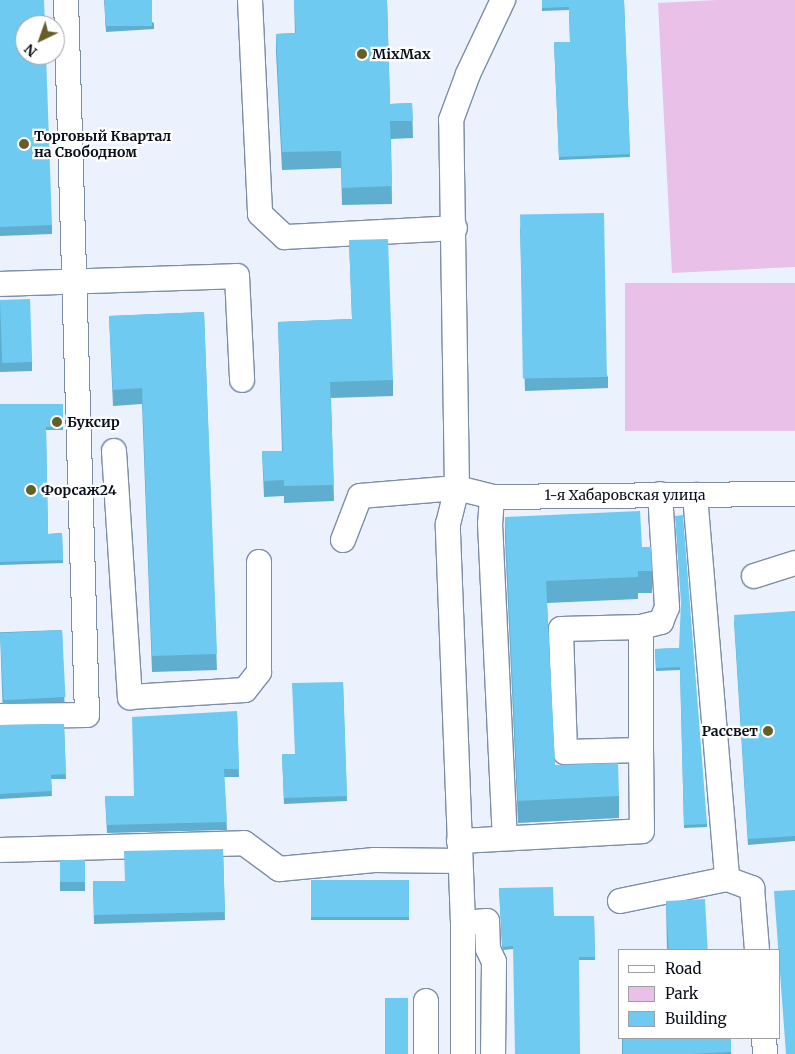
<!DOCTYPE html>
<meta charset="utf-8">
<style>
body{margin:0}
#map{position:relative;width:795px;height:1054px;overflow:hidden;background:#ebf2fe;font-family:Merriweather,serif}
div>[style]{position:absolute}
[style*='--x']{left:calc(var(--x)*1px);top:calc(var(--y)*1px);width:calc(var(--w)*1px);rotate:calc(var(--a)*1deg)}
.green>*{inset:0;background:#e8c0e8;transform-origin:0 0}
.roads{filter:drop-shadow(1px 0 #7d8da7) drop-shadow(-1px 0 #7d8da7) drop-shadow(0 1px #7d8da7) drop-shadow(0 -1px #7d8da7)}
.minor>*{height:24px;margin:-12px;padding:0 12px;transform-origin:12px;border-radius:12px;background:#fff}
.wall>*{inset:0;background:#5faecf;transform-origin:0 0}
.building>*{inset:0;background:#6ecaf1;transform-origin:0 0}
.dots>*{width:14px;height:14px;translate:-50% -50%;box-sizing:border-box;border:2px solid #fff;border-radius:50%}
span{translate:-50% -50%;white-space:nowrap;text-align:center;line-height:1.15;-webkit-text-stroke:4.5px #fff;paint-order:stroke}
.poi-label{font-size:14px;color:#0a0f19;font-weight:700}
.left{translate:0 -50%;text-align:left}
.right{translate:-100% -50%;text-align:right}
.street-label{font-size:14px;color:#0a0f19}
.legend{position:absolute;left:618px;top:949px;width:162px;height:90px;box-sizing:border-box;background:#fff;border:1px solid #9d9fa3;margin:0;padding:6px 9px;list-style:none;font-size:15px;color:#0a0f19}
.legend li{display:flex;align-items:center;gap:10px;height:25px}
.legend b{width:25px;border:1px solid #9d9fa3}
.north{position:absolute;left:15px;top:15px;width:50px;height:50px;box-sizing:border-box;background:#fff;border:1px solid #9d9fa3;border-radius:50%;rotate:222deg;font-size:14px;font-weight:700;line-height:20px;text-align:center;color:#0a0f19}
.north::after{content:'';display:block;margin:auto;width:18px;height:22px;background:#675d29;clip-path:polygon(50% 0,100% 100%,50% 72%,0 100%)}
</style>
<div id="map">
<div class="green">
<div style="clip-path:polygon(717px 0,795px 0,795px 267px,672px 273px,658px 3px)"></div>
<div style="left:795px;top:283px;width:148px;height:170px;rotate:90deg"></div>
</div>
<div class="roads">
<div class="minor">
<div style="--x:250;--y:0;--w:214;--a:87.3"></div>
<div style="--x:260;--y:214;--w:34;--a:43"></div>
<div style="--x:285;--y:237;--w:170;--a:-3"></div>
<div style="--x:0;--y:284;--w:237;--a:-1.9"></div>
<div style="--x:237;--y:276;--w:104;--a:87.2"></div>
<div style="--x:114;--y:451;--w:247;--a:86.3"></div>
<div style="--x:130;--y:697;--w:115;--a:-3.5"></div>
<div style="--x:245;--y:690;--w:23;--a:-52"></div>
<div style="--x:259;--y:672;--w:110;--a:-90"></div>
<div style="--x:695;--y:495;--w:385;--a:85.2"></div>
<div style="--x:492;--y:497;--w:26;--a:94"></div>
<div style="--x:490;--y:523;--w:315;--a:87.3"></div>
<div style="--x:343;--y:540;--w:47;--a:-68.9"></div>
<div style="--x:360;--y:496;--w:97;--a:-4.7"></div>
<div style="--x:457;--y:488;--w:36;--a:14"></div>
<div style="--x:492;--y:497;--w:303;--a:-0.6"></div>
<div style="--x:754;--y:576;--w:43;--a:-17.6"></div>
<div style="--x:641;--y:627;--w:123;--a:90"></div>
<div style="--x:0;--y:716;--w:87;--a:-0.7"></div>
<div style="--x:87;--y:715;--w:715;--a:-91.68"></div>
<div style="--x:459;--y:841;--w:183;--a:-3.1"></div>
<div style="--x:642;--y:831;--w:81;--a:-90.7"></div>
<div style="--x:641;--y:750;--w:76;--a:178.5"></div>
<div style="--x:565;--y:752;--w:123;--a:-91.9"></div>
<div style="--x:561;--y:629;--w:80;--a:-1.4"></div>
<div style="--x:641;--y:627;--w:21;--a:-14"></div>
<div style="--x:661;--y:622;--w:16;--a:-68"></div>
<div style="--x:667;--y:607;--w:113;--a:-93.5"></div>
<div style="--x:0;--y:850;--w:244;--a:-1.6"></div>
<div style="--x:244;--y:843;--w:44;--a:36.6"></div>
<div style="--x:279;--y:869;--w:96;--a:-5.4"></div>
<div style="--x:375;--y:860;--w:85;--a:0.7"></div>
<div style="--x:620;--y:901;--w:109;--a:-11.6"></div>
<div style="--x:727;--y:879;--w:27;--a:20"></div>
<div style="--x:752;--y:888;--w:62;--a:85.4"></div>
<div style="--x:463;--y:923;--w:24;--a:-5"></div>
<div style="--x:487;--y:921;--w:28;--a:88"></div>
<div style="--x:488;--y:949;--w:14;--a:65"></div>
<div style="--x:494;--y:962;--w:92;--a:90.6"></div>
<div style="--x:426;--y:1001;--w:53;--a:90"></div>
<div style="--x:764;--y:1038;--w:16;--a:86"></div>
<div style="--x:463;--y:1054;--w:131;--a:-90"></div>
<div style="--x:463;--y:923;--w:399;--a:-92.2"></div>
<div style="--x:448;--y:524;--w:37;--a:-76"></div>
<div style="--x:457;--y:488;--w:368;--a:-90.9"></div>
<div style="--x:451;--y:120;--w:49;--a:-69.7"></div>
<div style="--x:468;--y:74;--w:82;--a:-64.7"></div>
</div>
</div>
<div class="wall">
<div style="clip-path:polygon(0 0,52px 225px,52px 234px,0 236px)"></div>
<div style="clip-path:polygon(104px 0,154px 23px,154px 29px,106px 32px)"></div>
<div style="clip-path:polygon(294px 0,387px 0,390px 104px,412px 103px,413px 138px,391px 139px,392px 204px,342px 205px,341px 168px,282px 170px,276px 52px,276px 34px,295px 33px)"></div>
<div style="clip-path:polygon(542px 0,624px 0,630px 157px,559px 160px,554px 42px,570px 42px,569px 10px,542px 11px)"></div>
<div style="clip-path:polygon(520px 227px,608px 377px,608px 388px,525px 391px)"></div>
<div style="clip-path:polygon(349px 240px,393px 380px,393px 396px,331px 398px,334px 501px,284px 503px,284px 496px,264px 497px,262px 451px,282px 451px,278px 322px,352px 319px)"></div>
<div style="clip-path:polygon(0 300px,32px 362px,32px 371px,0 372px)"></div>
<div style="clip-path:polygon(204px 312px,217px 670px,152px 672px,142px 404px,113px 406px,109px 316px)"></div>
<div style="clip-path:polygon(0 404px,63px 404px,63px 430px,46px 430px,48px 534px,62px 533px,63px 563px,0 565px)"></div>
<div style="clip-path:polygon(505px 517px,642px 547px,652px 571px,652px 593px,638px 593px,638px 599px,547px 603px,555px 765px,619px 796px,619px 818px,518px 823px,505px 539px)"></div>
<div style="clip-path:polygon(795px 611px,795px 841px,748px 845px,734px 621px)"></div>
<div style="left:62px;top:630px;width:72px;height:62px;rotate:88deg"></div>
<div style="clip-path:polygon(679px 648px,707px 824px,707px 827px,684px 828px,680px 670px,656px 671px,655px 649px)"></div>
<div style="clip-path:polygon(343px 682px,347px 801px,284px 804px,282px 754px,295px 754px)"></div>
<div style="clip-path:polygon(237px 711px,239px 777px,224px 777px,227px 830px,107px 833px,105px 796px,134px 796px)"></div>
<div style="clip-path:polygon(64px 724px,66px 779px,51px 779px,52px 796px,0 799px,0 725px)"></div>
<div style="clip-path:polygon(223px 849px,225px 920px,94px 924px,93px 881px,125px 881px)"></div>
<div style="left:60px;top:860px;width:25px;height:31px"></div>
<div style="left:409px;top:880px;width:40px;height:98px;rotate:90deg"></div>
<div style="clip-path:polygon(499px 888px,554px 916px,594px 916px,595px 960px,579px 960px,513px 949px,503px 950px,502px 946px)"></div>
<div style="clip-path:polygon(666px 902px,708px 950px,667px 950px)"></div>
<div style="left:622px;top:1038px;width:109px;height:16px"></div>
</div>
<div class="building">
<div style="clip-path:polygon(0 0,44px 0,45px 25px,25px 25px,25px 55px,46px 55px,52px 225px,0 227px)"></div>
<div style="left:105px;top:0;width:47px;height:26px"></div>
<div style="clip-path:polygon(294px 0,387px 0,390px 104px,412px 103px,413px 121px,390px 121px,392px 186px,342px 188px,341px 151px,282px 152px,276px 34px,296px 33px)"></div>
<div style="clip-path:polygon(542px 0,624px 0,630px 154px,559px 157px,554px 42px,570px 42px,569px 7px,542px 8px)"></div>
<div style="left:604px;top:213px;width:164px;height:84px;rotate:89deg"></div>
<div style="clip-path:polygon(388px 239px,393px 380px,330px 382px,334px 485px,284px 486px,284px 480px,264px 481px,262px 451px,283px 451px,278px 322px,352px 319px,349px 240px)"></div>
<div style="left:30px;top:299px;width:63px;height:30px;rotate:88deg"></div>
<div style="clip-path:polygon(204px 312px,217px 654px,152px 656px,142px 388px,113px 390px,109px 316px)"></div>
<div style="clip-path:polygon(0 404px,63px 404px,63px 427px,46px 427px,48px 534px,62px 533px,63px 560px,0 562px)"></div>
<div style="clip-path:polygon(640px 511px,642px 547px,651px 547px,652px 571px,638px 571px,638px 577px,546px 581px,555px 765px,618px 763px,619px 796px,518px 801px,505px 517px)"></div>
<div style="clip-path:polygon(683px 515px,707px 824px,684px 825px,680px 667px,656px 668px,655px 649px,679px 648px,681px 603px,675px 516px)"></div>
<div style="clip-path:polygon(795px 611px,795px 836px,748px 839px,734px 615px)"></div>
<div style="left:62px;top:630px;width:67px;height:62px;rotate:87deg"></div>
<div style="clip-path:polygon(343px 682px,347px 796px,284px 798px,282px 754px,295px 754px,292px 683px)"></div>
<div style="clip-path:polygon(237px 711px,239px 769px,224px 769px,227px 822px,107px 825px,105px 796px,134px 796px,132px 717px)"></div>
<div style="clip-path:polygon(64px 724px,66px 774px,51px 775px,52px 791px,0 794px,0 725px)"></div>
<div style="clip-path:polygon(223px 849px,225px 912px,94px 915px,93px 881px,125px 881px,124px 851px)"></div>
<div style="left:60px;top:860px;width:25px;height:22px"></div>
<div style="left:409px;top:880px;width:37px;height:98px;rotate:90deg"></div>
<div style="clip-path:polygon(553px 887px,554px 916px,594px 916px,595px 957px,579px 957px,580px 1054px,515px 1054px,513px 946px,503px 947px,502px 943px,499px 888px)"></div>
<div style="clip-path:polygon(795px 890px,795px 1054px,786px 1054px,774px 891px)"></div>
<div style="left:705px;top:899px;width:51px;height:39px;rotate:87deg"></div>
<div style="left:385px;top:998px;width:23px;height:56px"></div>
<div style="clip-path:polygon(623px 1038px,731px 1038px,731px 1052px,690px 1054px,623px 1054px)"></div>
</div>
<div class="dots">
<div style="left:362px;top:54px;background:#675d29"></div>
<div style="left:24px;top:144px;background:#675d29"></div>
<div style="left:57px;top:422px;background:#675d29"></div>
<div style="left:31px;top:490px;background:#675d29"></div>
<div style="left:768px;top:731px;background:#675d29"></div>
</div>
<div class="poi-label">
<span class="left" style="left:372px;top:54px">MixMax</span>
<span class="left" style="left:34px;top:144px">Торговый Квартал<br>на Свободном</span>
<span class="left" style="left:67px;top:422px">Буксир</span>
<span class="left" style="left:41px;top:490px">Форсаж24</span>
<span class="right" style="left:758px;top:731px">Рассвет</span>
</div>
<div class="street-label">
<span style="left:625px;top:495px">1-я Хабаровская улица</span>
</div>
<ul class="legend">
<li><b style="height:6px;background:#fff"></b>Road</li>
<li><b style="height:14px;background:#e8c0e8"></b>Park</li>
<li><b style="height:14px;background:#6ecaf1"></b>Building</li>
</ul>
<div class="north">N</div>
</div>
